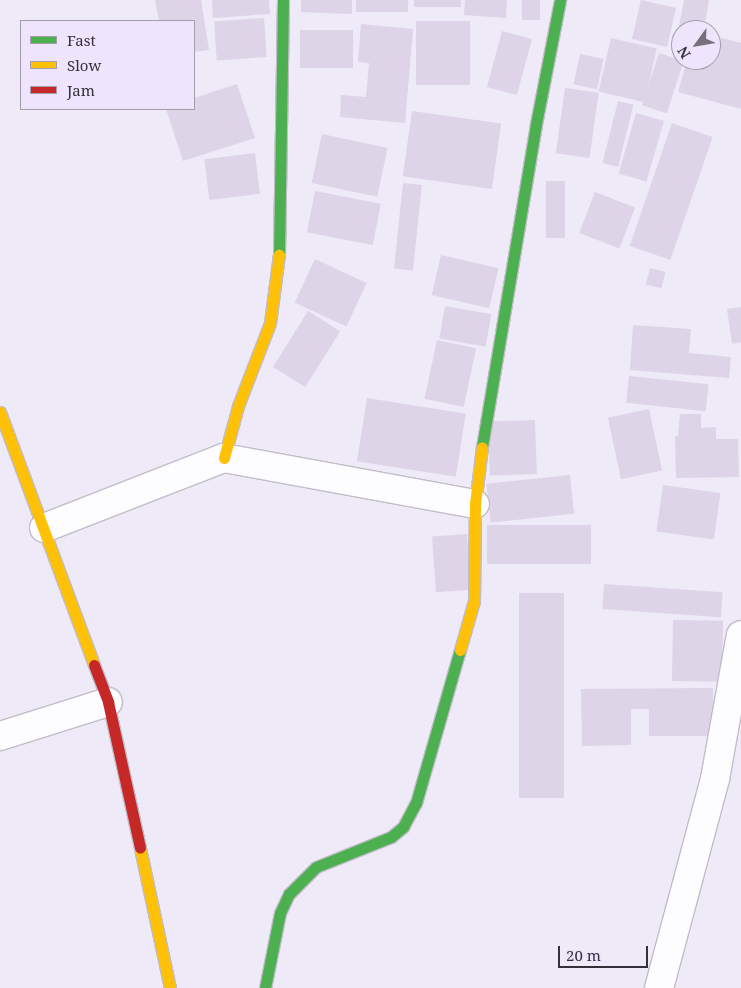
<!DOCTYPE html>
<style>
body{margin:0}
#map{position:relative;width:741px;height:988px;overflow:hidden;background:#efeaf7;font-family:"Noto Serif",serif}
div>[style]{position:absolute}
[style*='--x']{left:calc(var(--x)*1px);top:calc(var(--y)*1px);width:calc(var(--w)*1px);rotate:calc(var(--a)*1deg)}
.building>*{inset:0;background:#ddd4e7;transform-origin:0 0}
.roads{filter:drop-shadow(1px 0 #c1bdc8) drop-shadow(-1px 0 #c1bdc8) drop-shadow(0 1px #c1bdc8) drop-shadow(0 -1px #c1bdc8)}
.street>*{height:28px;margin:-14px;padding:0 14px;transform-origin:14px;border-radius:14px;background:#fdfcfe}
.fast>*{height:11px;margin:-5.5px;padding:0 5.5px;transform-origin:5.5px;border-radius:5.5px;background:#4caf50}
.slow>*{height:11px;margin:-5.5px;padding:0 5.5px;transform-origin:5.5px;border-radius:5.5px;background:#ffc107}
.jam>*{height:11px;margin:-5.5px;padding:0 5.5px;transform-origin:5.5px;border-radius:5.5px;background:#c62828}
span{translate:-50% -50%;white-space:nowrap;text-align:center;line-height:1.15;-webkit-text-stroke:4px #eee5fc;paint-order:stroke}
.legend{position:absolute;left:20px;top:20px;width:175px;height:90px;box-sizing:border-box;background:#eee5fc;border:1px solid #a39dae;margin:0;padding:6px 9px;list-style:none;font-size:15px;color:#333039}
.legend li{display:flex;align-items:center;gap:10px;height:25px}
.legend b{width:25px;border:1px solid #a39dae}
.north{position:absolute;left:671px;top:20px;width:50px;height:50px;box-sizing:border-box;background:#eee5fc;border:1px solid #a39dae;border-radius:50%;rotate:238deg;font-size:14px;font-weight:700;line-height:20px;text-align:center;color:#333039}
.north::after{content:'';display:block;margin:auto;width:18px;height:22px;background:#75717c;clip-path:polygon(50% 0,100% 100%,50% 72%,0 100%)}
.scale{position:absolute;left:558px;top:946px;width:90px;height:22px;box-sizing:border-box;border:2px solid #333039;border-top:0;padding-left:6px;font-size:15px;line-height:18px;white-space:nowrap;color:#333039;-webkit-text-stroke:4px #eee5fc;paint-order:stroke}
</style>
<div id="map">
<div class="building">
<div style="clip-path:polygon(155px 0,201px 0,209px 50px,194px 52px,194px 21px,159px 21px)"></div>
<div style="clip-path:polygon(212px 0,269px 0,270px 14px,213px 18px)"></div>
<div style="clip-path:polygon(301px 0,352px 0,352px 14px,301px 12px)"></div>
<div style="left:356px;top:0;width:52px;height:12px"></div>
<div style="left:414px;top:0;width:47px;height:7px"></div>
<div style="clip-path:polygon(465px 0,507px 0,506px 18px,464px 15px)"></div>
<div style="left:522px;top:0;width:18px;height:20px"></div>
<div style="left:641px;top:0;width:36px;height:40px;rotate:13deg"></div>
<div style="clip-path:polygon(684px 0,709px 0,704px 30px,679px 26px)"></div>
<div style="left:264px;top:18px;width:39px;height:50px;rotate:86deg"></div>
<div style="left:416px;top:21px;width:54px;height:64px"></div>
<div style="clip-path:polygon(361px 24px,413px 29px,405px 123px,340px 117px,341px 95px,366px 97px,369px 63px,358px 62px)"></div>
<div style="left:300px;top:30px;width:53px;height:38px"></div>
<div style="left:502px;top:31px;width:31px;height:58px;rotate:15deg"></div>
<div style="clip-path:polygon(711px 35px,741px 43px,741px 109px,678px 92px,687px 60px,711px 60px)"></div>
<div style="left:611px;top:38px;width:47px;height:55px;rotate:13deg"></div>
<div style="left:659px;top:53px;width:26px;height:55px;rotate:18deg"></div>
<div style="left:580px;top:54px;width:24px;height:31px;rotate:12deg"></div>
<div style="clip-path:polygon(237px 84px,255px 138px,183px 161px,166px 109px,194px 109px,194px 98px)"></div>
<div style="left:565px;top:88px;width:34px;height:66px;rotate:8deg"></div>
<div style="left:618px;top:101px;width:16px;height:64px;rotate:14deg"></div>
<div style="left:412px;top:111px;width:90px;height:66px;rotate:8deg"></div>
<div style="left:636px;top:113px;width:29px;height:63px;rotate:16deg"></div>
<div style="left:672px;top:123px;width:43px;height:130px;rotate:19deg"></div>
<div style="left:322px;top:134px;width:67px;height:50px;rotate:12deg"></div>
<div style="left:255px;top:153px;width:41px;height:51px;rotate:83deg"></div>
<div style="left:546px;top:181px;width:19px;height:57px"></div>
<div style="left:403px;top:183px;width:19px;height:86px;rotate:6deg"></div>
<div style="left:315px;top:191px;width:67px;height:42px;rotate:11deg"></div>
<div style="left:595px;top:192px;width:43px;height:44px;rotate:21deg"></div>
<div style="left:441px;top:255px;width:59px;height:41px;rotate:13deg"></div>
<div style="left:315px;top:259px;width:57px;height:48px;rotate:25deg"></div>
<div style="left:650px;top:268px;width:16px;height:17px;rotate:14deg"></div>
<div style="left:445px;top:306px;width:47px;height:33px;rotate:10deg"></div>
<div style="clip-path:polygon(741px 307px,741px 342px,732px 344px,727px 309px)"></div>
<div style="left:308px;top:311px;width:38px;height:66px;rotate:32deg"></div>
<div style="clip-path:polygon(633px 325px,691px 329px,689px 353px,731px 357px,729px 378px,630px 370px)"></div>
<div style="left:437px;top:340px;width:40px;height:60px;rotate:12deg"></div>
<div style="left:629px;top:376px;width:80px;height:27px;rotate:6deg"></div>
<div style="left:367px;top:398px;width:100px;height:64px;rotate:9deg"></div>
<div style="left:649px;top:409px;width:63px;height:42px;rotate:78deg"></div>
<div style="clip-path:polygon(680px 414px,701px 414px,701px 428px,716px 427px,716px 439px,738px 439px,739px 477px,676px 478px,675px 436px,678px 436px)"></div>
<div style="left:535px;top:420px;width:54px;height:47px;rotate:88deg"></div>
<div style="left:570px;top:475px;width:39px;height:84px;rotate:84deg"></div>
<div style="left:663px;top:485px;width:58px;height:47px;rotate:8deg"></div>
<div style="left:591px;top:525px;width:39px;height:104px;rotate:90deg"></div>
<div style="left:467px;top:534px;width:56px;height:35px;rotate:86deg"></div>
<div style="left:604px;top:584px;width:119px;height:25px;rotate:4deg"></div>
<div style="left:519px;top:593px;width:45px;height:205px"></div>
<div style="left:673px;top:620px;width:50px;height:61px;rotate:1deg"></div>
<div style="clip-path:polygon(713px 688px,714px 736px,649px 736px,649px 709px,631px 709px,631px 745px,582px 746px,581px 689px)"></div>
</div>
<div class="roads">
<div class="street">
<div style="--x:44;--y:528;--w:193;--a:-21.3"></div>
<div style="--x:224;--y:458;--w:255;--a:10.4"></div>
<div style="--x:0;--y:736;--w:113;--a:-17.5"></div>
<div style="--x:659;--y:988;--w:216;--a:-75"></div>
<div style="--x:715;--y:779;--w:146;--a:-79.8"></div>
</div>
<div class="fast">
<div style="--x:279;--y:255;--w:255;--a:-89.1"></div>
<div style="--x:482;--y:447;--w:327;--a:-80.5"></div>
<div style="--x:536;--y:124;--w:126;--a:-79"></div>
<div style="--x:265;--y:988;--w:76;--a:-78.7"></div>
<div style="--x:280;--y:913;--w:21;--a:-65"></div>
<div style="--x:289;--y:894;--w:38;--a:-45"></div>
<div style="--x:316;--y:867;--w:81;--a:-21.8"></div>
<div style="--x:391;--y:837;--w:16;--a:-40"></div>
<div style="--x:403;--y:827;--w:27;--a:-62"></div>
<div style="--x:416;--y:803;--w:159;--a:-74"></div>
</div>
<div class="slow">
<div style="--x:0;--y:412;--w:270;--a:69.6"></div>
<div style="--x:224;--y:458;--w:54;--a:-74.9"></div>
<div style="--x:238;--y:406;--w:89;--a:-68.9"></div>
<div style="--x:270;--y:323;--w:69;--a:-82.5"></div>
<div style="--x:460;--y:650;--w:51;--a:-74.1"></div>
<div style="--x:474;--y:601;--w:97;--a:-89.4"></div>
<div style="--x:475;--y:504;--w:57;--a:-83"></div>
<div style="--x:140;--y:848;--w:143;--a:77.9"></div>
</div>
<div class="jam">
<div style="--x:94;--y:665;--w:40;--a:69"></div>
<div style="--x:108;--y:702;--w:149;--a:77.6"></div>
</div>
</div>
<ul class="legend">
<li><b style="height:6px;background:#4caf50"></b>Fast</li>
<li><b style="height:6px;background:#ffc107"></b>Slow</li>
<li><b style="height:6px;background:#c62828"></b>Jam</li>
</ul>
<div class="north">N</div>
<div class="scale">20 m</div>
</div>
